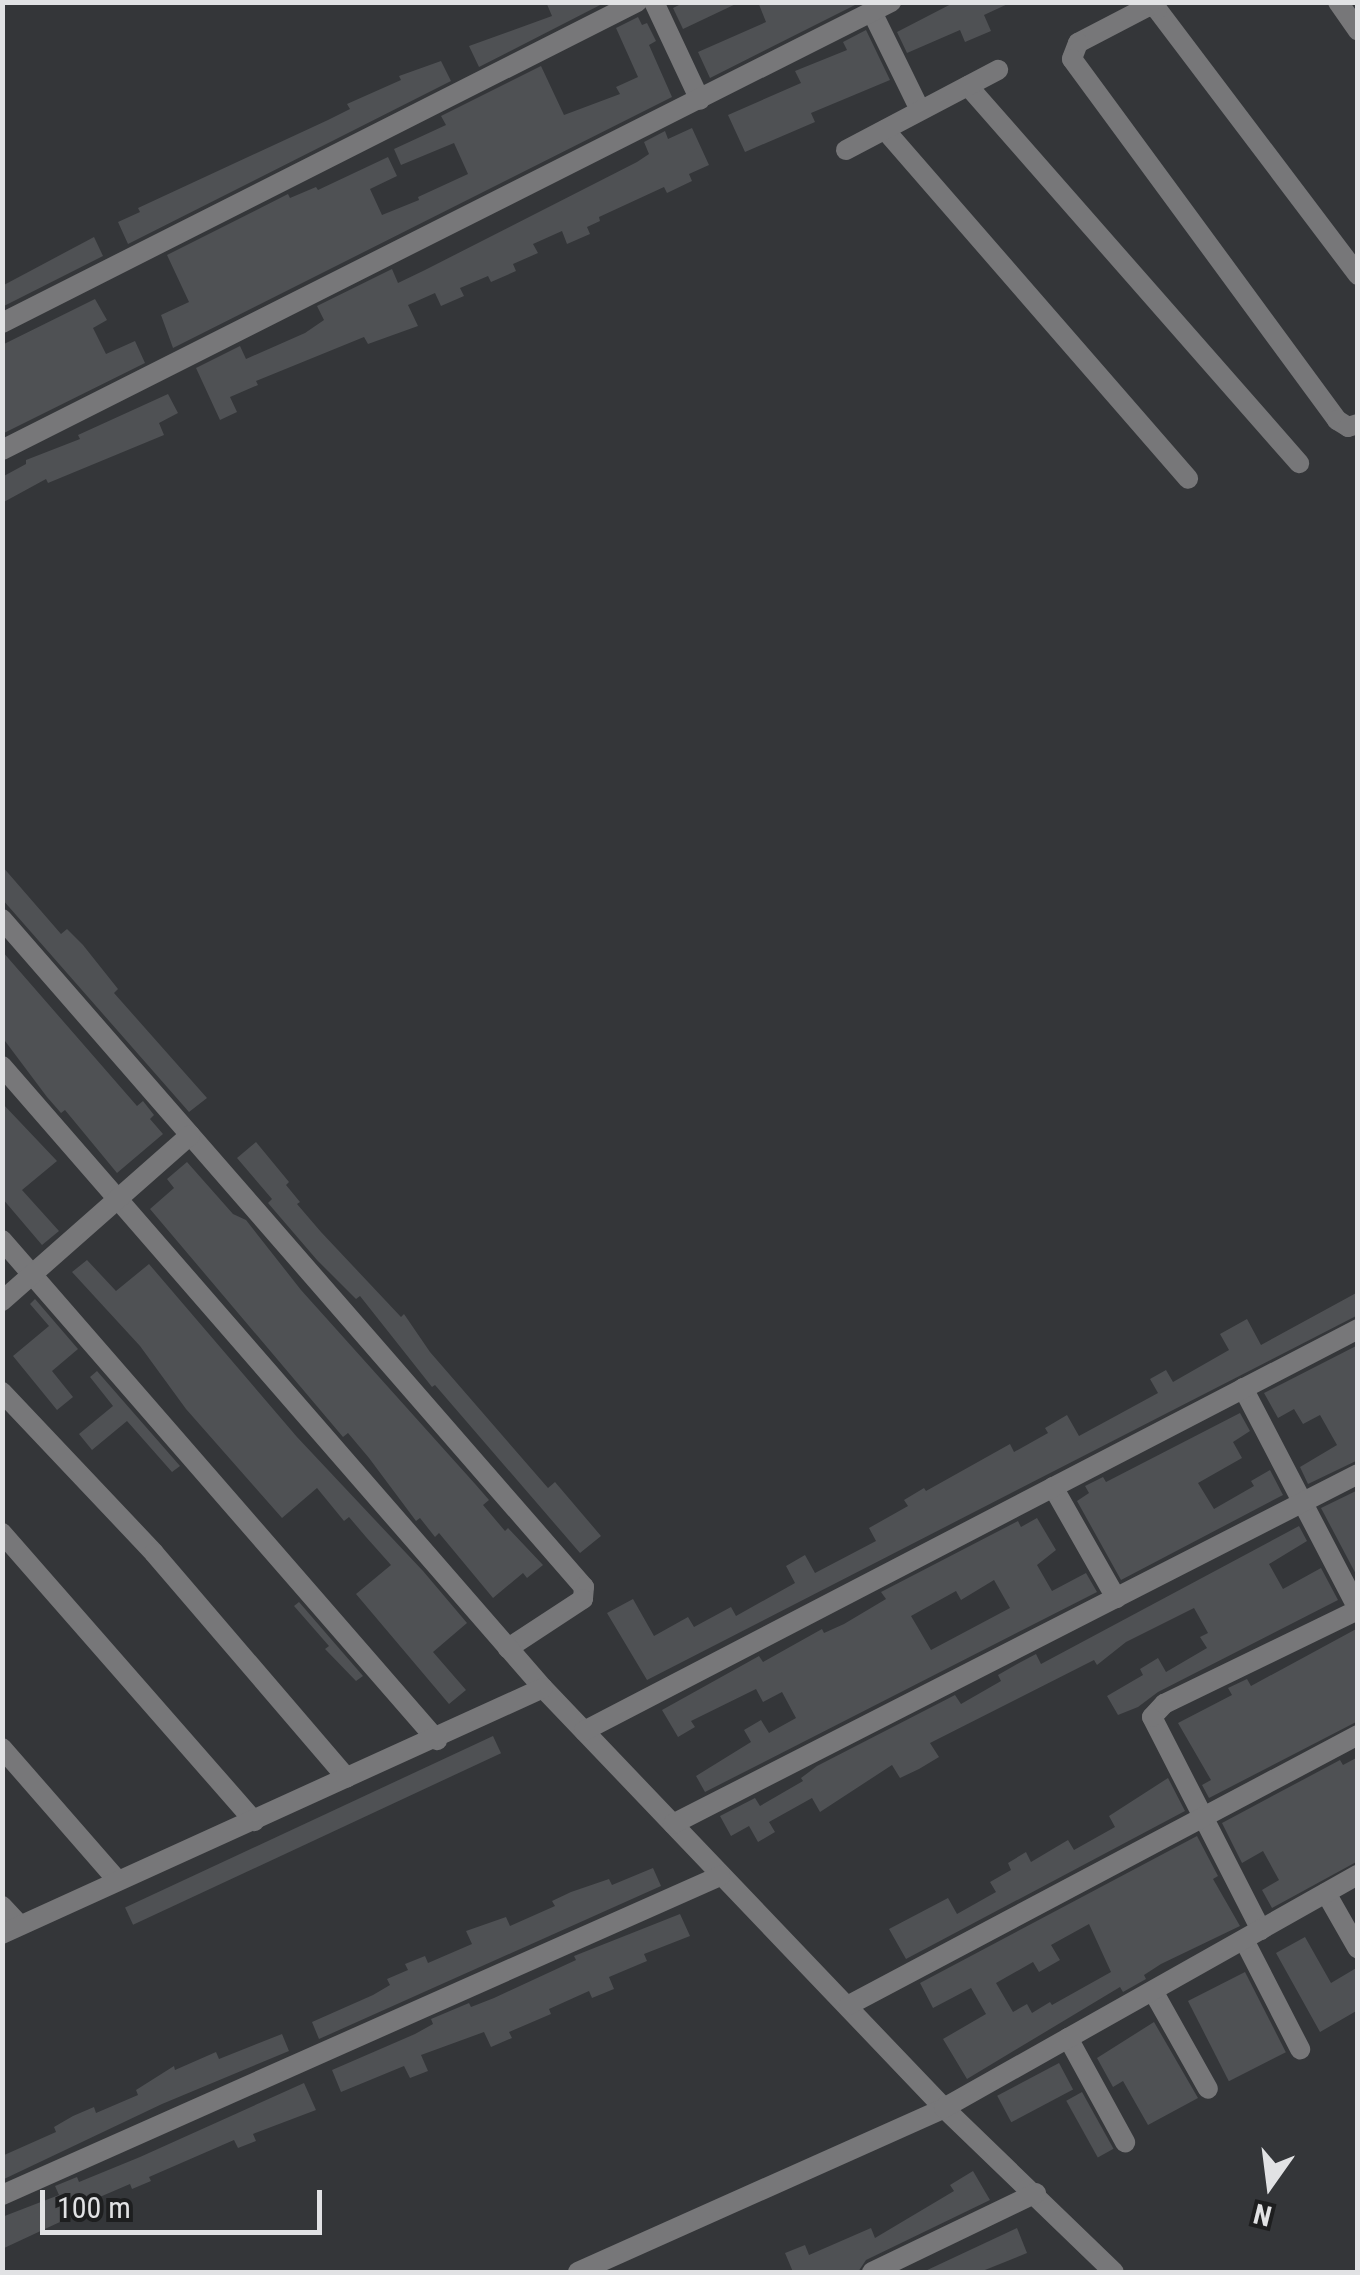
<!DOCTYPE html>
<style>
body{margin:0}
#map{position:relative;width:1360px;height:2275px;overflow:hidden;background:#343639;font-family:"Roboto Condensed",sans-serif}
div>[style]{position:absolute}
[style*='--x']{left:calc(var(--x)*1px);top:calc(var(--y)*1px);width:calc(var(--w)*1px);rotate:calc(var(--a)*1deg)}
.building>*{inset:0;background:#4f5154;transform-origin:0 0}
.minor>*{height:20px;margin:-10px;padding:0 10px;transform-origin:10px;border-radius:10px;background:#777779}
span{translate:-50% -50%;white-space:nowrap;text-align:center;line-height:1.15;-webkit-text-stroke:9px #1d1e1f;paint-order:stroke}
.frame{position:absolute;inset:0;border:5px solid #e1e2e4;pointer-events:none}
.north{position:absolute;left:1220px;top:2135px;width:100px;height:100px;-webkit-text-stroke:8px #1d1e1f;paint-order:stroke;rotate:194deg;font-size:28px;font-weight:700;line-height:40px;text-align:center;color:#e1e2e4}
.north::after{content:'';display:block;margin:auto;width:35px;height:45px;background:#e1e2e4;clip-path:polygon(50% 0,100% 100%,50% 72%,0 100%)}
.scale{position:absolute;left:40px;top:2190px;width:282px;height:45px;box-sizing:border-box;border:5px solid #e1e2e4;border-top:0;padding-left:12px;font-size:30px;line-height:35px;white-space:nowrap;color:#e1e2e4;-webkit-text-stroke:8px #1d1e1f;paint-order:stroke}
</style>
<div id="map">
<div class="building">
<div style="clip-path:polygon(546px 2px,606px 2px,479px 67px,469px 46px,552px 16px)"></div>
<div style="clip-path:polygon(685px 2px,740px 2px,683px 29px,673px 8px)"></div>
<div style="clip-path:polygon(758px 2px,854px 2px,855px 5px,710px 78px,698px 52px,766px 22px)"></div>
<div style="clip-path:polygon(955px 2px,1012px 2px,984px 15px,991px 31px,965px 42px,960px 30px,907px 53px,897px 32px)"></div>
<div style="clip-path:polygon(638px 17px,642px 25px,647px 23px,656px 41px,649px 45px,672px 97px,173px 348px,161px 315px,189px 302px,167px 255px,288px 194px,290px 198px,316px 187px,318px 190px,388px 157px,397px 176px,370px 189px,382px 215px,419px 200px,418px 197px,468px 174px,454px 143px,401px 165px,394px 149px,446px 125px,441px 116px,541px 66px,564px 115px,620px 94px,616px 87px,638px 77px,616px 28px)"></div>
<div style="clip-path:polygon(866px 30px,890px 80px,811px 113px,815px 122px,745px 152px,728px 115px,801px 83px,795px 71px,847px 50px,843px 42px)"></div>
<div style="clip-path:polygon(441px 61px,451px 81px,128px 244px,118px 222px,140px 212px,138px 208px,328px 120px,350px 109px,347px 104px,401px 80px,399px 76px)"></div>
<div style="clip-path:polygon(692px 128px,709px 165px,689px 174px,692px 181px,667px 193px,664px 187px,599px 217px,600px 221px,587px 227px,590px 234px,567px 244px,562px 231px,533px 244px,538px 253px,513px 264px,516px 271px,491px 282px,488px 276px,460px 288px,464px 296px,441px 306px,435px 293px,408px 305px,418px 326px,368px 344px,364px 337px,256px 381px,258px 385px,230px 397px,237px 412px,220px 420px,196px 368px,240px 346px,246px 359px,305px 333px,324px 320px,317px 306px,392px 269px,398px 283px,425px 270px,637px 162px,649px 154px,644px 142px,665px 131px,668px 139px)"></div>
<div style="clip-path:polygon(94px 237px,103px 256px,2px 307px,2px 286px)"></div>
<div style="clip-path:polygon(95px 299px,107px 320px,93px 328px,106px 354px,135px 341px,145px 363px,2px 434px,2px 345px)"></div>
<div style="clip-path:polygon(168px 394px,178px 413px,159px 423px,164px 435px,48px 483px,46px 479px,2px 503px,2px 477px,26px 464px,26px 460px,80px 439px,78px 435px)"></div>
<div style="clip-path:polygon(2px 866px,61px 934px,67px 929px,83px 945px,118px 989px,114px 993px,207px 1098px,189px 1112px,2px 899px)"></div>
<div style="clip-path:polygon(2px 951px,137px 1106px,143px 1101px,154px 1115px,150px 1119px,163px 1134px,117px 1173px,65px 1110px,61px 1113px,47px 1097px,2px 1037px)"></div>
<div style="clip-path:polygon(2px 1103px,57px 1161px,22px 1190px,59px 1231px,42px 1245px,2px 1198px)"></div>
<div style="clip-path:polygon(256px 1142px,289px 1182px,286px 1185px,300px 1202px,297px 1204px,321px 1232px,401px 1317px,404px 1314px,430px 1352px,548px 1488px,555px 1482px,601px 1536px,580px 1553px,435px 1385px,432px 1387px,360px 1296px,356px 1299px,317px 1260px,268px 1203px,272px 1199px,237px 1158px)"></div>
<div style="clip-path:polygon(187px 1162px,233px 1214px,246px 1220px,301px 1290px,476px 1485px,489px 1500px,483px 1505px,505px 1531px,508px 1528px,543px 1565px,527px 1578px,523px 1573px,493px 1598px,439px 1533px,435px 1537px,420px 1518px,416px 1521px,369px 1458px,348px 1433px,343px 1437px,150px 1209px,174px 1188px,167px 1179px)"></div>
<div style="clip-path:polygon(87px 1260px,116px 1291px,149px 1264px,297px 1437px,423px 1571px,467px 1623px,433px 1652px,466px 1690px,449px 1704px,356px 1594px,391px 1565px,366px 1537px,349px 1517px,344px 1521px,317px 1488px,282px 1518px,186px 1409px,140px 1346px,72px 1272px)"></div>
<div style="clip-path:polygon(1358px 1292px,1358px 1315px,647px 1680px,607px 1613px,633px 1599px,654px 1636px,688px 1617px,694px 1627px,731px 1607px,736px 1616px,795px 1583px,786px 1566px,805px 1555px,815px 1573px,876px 1541px,869px 1528px,908px 1506px,904px 1500px,924px 1488px,926px 1491px,1010px 1444px,1014px 1452px,1048px 1433px,1045px 1428px,1067px 1415px,1079px 1436px,1158px 1393px,1150px 1379px,1166px 1370px,1173px 1382px,1229px 1350px,1220px 1334px,1247px 1319px,1261px 1345px)"></div>
<div style="clip-path:polygon(35px 1299px,78px 1349px,52px 1371px,73px 1397px,57px 1410px,13px 1356px,49px 1326px,30px 1304px)"></div>
<div style="clip-path:polygon(1358px 1345px,1358px 1460px,1308px 1484px,1300px 1467px,1337px 1445px,1320px 1415px,1303px 1424px,1294px 1409px,1278px 1418px,1264px 1393px)"></div>
<div style="clip-path:polygon(97px 1371px,180px 1466px,172px 1472px,127px 1421px,92px 1450px,79px 1434px,113px 1406px,90px 1377px)"></div>
<div style="clip-path:polygon(1240px 1413px,1250px 1431px,1233px 1442px,1242px 1458px,1198px 1483px,1214px 1509px,1254px 1486px,1251px 1481px,1270px 1470px,1283px 1495px,1121px 1580px,1077px 1501px,1089px 1493px,1085px 1486px,1103px 1477px,1106px 1482px)"></div>
<div style="clip-path:polygon(1358px 1490px,1358px 1578px,1321px 1508px)"></div>
<div style="clip-path:polygon(evenodd,1037px 1518px,1056px 1550px,1037px 1565px,1052px 1591px,1086px 1573px,1097px 1592px,705px 1792px,696px 1776px,751px 1742px,744px 1730px,761px 1720px,769px 1733px,796px 1718px,782px 1692px,763px 1702px,756px 1689px,691px 1721px,695px 1727px,678px 1737px,662px 1710px,759px 1656px,763px 1662px,822px 1629px,824px 1633px,844px 1624px,886px 1599px,881px 1592px,1018px 1521px,1021px 1527px,1037px 1518px,994px 1580px,1010px 1608px,931px 1650px,911px 1616px,956px 1591px,961px 1600px,994px 1580px)"></div>
<div style="clip-path:polygon(1299px 1526px,1307px 1541px,1269px 1564px,1283px 1589px,1321px 1568px,1338px 1600px,1158px 1692px,1138px 1707px,1118px 1715px,1107px 1696px,1143px 1675px,1140px 1669px,1158px 1658px,1166px 1672px,1207px 1648px,1200px 1637px,1208px 1633px,1194px 1608px,1126px 1642px,1097px 1665px,1094px 1660px,930px 1743px,939px 1757px,919px 1769px,900px 1778px,892px 1765px,820px 1812px,812px 1798px,769px 1822px,775px 1832px,758px 1842px,749px 1826px,731px 1836px,720px 1816px,755px 1798px,760px 1806px,803px 1781px,801px 1778px,817px 1766px,955px 1695px,961px 1704px,1001px 1681px,998px 1675px,1019px 1663px,1036px 1654px,1041px 1664px)"></div>
<div style="clip-path:polygon(299px 1602px,363px 1676px,356px 1681px,325px 1649px,329px 1646px,294px 1606px)"></div>
<div style="clip-path:polygon(1358px 1628px,1358px 1721px,1209px 1798px,1202px 1785px,1211px 1780px,1178px 1723px,1232px 1695px,1228px 1688px,1247px 1679px,1251px 1686px)"></div>
<div style="left:493px;top:1736px;width:19px;height:406px;rotate:65deg"></div>
<div style="clip-path:polygon(1358px 1757px,1358px 1861px,1272px 1908px,1262px 1890px,1279px 1880px,1263px 1851px,1242px 1863px,1222px 1823px,1340px 1760px,1343px 1765px)"></div>
<div style="clip-path:polygon(1168px 1778px,1185px 1811px,906px 1959px,889px 1929px,948px 1898px,957px 1914px,996px 1892px,990px 1882px,1011px 1870px,1008px 1863px,1026px 1852px,1031px 1862px,1068px 1840px,1074px 1850px,1115px 1827px,1109px 1816px)"></div>
<div style="clip-path:polygon(evenodd,1197px 1836px,1218px 1876px,1213px 1879px,1240px 1926px,1161px 1964px,1144px 1975px,1146px 1979px,1123px 1992px,1120px 1987px,967px 2079px,943px 2039px,986px 2014px,971px 1988px,933px 2008px,920px 1983px,1197px 1836px,1089px 1924px,1111px 1972px,1052px 2005px,1050px 2002px,1032px 2013px,1027px 2004px,1013px 2012px,996px 1983px,1033px 1962px,1039px 1972px,1060px 1960px,1051px 1945px,1089px 1924px)"></div>
<div style="clip-path:polygon(653px 1868px,661px 1886px,319px 2039px,312px 2022px,373px 1995px,390px 1985px,387px 1979px,408px 1970px,405px 1964px,425px 1956px,428px 1963px,472px 1944px,466px 1931px,506px 1917px,510px 1926px,555px 1906px,552px 1901px,571px 1892px,609px 1879px,612px 1885px)"></div>
<div style="clip-path:polygon(680px 1914px,690px 1936px,644px 1954px,647px 1961px,609px 1977px,614px 1989px,592px 1998px,589px 1991px,549px 2009px,551px 2014px,509px 2032px,512px 2038px,491px 2047px,484px 2032px,421px 2055px,428px 2071px,410px 2078px,404px 2066px,341px 2092px,332px 2070px,415px 2034px,433px 2024px,431px 2019px,469px 2003px,471px 2007px,494px 1998px,576px 1960px,574px 1956px)"></div>
<div style="clip-path:polygon(1305px 1937px,1331px 1983px,1358px 1967px,1358px 2010px,1320px 2032px,1276px 1953px)"></div>
<div style="left:1245px;top:1972px;width:90px;height:64px;rotate:63deg"></div>
<div style="clip-path:polygon(1154px 2022px,1198px 2098px,1148px 2125px,1123px 2081px,1113px 2087px,1097px 2058px)"></div>
<div style="clip-path:polygon(282px 2034px,289px 2051px,162px 2104px,2px 2180px,2px 2156px,56px 2132px,54px 2127px,73px 2116px,94px 2107px,96px 2113px,138px 2095px,136px 2090px,174px 2066px,175px 2070px,216px 2052px,219px 2059px)"></div>
<div style="left:1059px;top:2063px;width:30px;height:70px;rotate:62deg"></div>
<div style="clip-path:polygon(304px 2083px,316px 2110px,253px 2134px,256px 2141px,238px 2148px,234px 2140px,149px 2177px,151px 2181px,132px 2189px,130px 2184px,88px 2202px,90px 2208px,2px 2249px,2px 2217px,59px 2195px,55px 2186px,77px 2177px,79px 2182px,140px 2157px)"></div>
<div style="left:1082px;top:2092px;width:65px;height:18px;rotate:61deg"></div>
<div style="clip-path:polygon(973px 2171px,990px 2200px,866px 2260px,858px 2272px,793px 2272px,785px 2253px,805px 2245px,809px 2255px,871px 2228px,875px 2238px,954px 2191px,950px 2185px)"></div>
<div style="clip-path:polygon(1017px 2228px,1027px 2253px,980px 2272px,923px 2272px)"></div>
</div>
<div class="minor">
<div style="--x:654;--y:2;--w:108;--a:64.9"></div>
<div style="--x:1338;--y:2;--w:35;--a:55"></div>
<div style="--x:872;--y:12;--w:109;--a:63.9"></div>
<div style="--x:968;--y:86;--w:502;--a:48.72"></div>
<div style="--x:885;--y:130;--w:462;--a:49"></div>
<div style="--x:846;--y:150;--w:172;--a:-27.8"></div>
<div style="--x:1358;--y:275;--w:333;--a:-127.1"></div>
<div style="--x:1157;--y:9;--w:9;--a:-159"></div>
<div style="--x:1149;--y:6;--w:80;--a:152.5"></div>
<div style="--x:1078;--y:43;--w:17;--a:111"></div>
<div style="--x:1072;--y:59;--w:448;--a:53.7"></div>
<div style="--x:1337;--y:420;--w:13;--a:32"></div>
<div style="--x:1348;--y:427;--w:10;--a:-17"></div>
<div style="--x:2;--y:323;--w:712;--a:-26.82"></div>
<div style="--x:2;--y:450;--w:996;--a:-26.75"></div>
<div style="--x:2;--y:919;--w:886;--a:48.94"></div>
<div style="--x:584;--y:1587;--w:12;--a:95"></div>
<div style="--x:583;--y:1599;--w:90;--a:146.8"></div>
<div style="--x:2;--y:1066;--w:824;--a:48.98"></div>
<div style="--x:543;--y:1688;--w:581;--a:46.33"></div>
<div style="--x:944;--y:2108;--w:236;--a:44"></div>
<div style="--x:2;--y:1240;--w:663;--a:48.98"></div>
<div style="--x:2;--y:1301;--w:251;--a:-41.4"></div>
<div style="--x:1243;--y:1388;--w:249;--a:62.5"></div>
<div style="--x:2;--y:1392;--w:221;--a:46.6"></div>
<div style="--x:154;--y:1553;--w:296;--a:49.4"></div>
<div style="--x:1053;--y:1487;--w:128;--a:60.4"></div>
<div style="--x:2;--y:1533;--w:383;--a:48.8"></div>
<div style="--x:584;--y:1731;--w:872;--a:-27.45"></div>
<div style="--x:2;--y:1748;--w:175;--a:48.9"></div>
<div style="--x:673;--y:1824;--w:769;--a:-27.06"></div>
<div style="--x:1326;--y:1893;--w:64;--a:60.3"></div>
<div style="--x:2;--y:1906;--w:26;--a:47"></div>
<div style="--x:1261;--y:1930;--w:239;--a:-117.1"></div>
<div style="--x:1152;--y:1717;--w:18;--a:-47"></div>
<div style="--x:1164;--y:1704;--w:216;--a:-25.9"></div>
<div style="--x:2;--y:1934;--w:594;--a:-24.45"></div>
<div style="--x:1244;--y:1940;--w:123;--a:62.8"></div>
<div style="--x:1153;--y:1991;--w:112;--a:60.7"></div>
<div style="--x:849;--y:2005;--w:576;--a:-27.94"></div>
<div style="--x:1068;--y:2038;--w:119;--a:61.3"></div>
<div style="--x:2;--y:2195;--w:786;--a:-23.96"></div>
<div style="--x:578;--y:2272;--w:401;--a:-24.1"></div>
<div style="--x:944;--y:2108;--w:475;--a:-29.4"></div>
<div style="--x:872;--y:2272;--w:182;--a:-25.7"></div>
</div>
<div class="frame"></div>
<div class="north">N</div>
<div class="scale">100 m</div>
</div>
